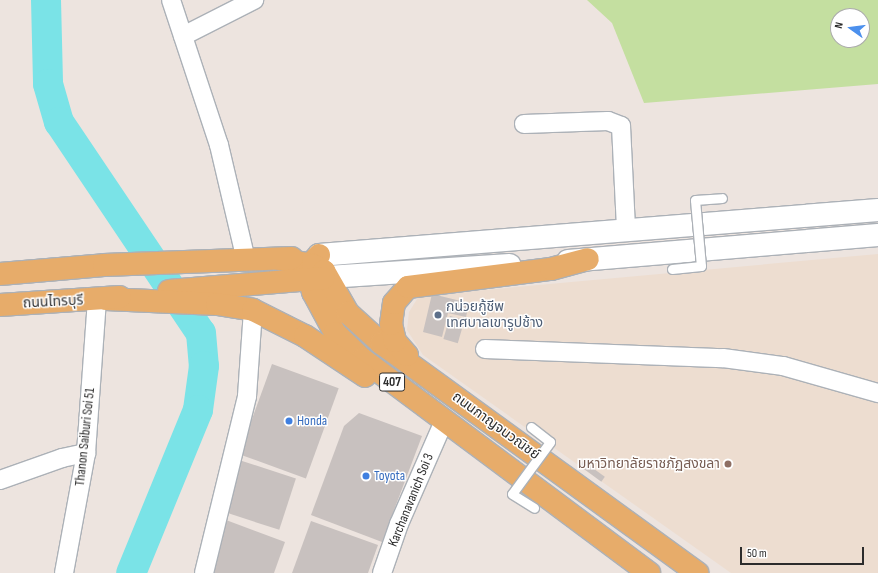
<!DOCTYPE html>
<meta charset="utf-8">
<style>
body{margin:0}
#map{position:relative;width:878px;height:573px;overflow:hidden;background:#ede4df;font-family:"Sofia Sans Condensed","Noto Sans Thai",sans-serif}
div>[style]{position:absolute}
[style*='--x']{left:calc(var(--x)*1px);top:calc(var(--y)*1px);width:calc(var(--w)*1px);rotate:calc(var(--a)*1deg)}
.education>*{inset:0;background:#edddd0}
.green>*{inset:0;background:#c4dfa0}
.river>*{height:30px;margin:-15px;padding:0 15px;transform-origin:15px;border-radius:15px;background:#7ae3e7}
.building>*{inset:0;background:#c8c1bf;transform-origin:0 0}
.roads{filter:drop-shadow(1px 0 #acb1b7) drop-shadow(-1px 0 #acb1b7) drop-shadow(0 1px #acb1b7) drop-shadow(0 -1px #acb1b7)}
.minor>*{height:18px;margin:-9px;padding:0 9px;transform-origin:9px;border-radius:9px;background:#fff}
.secondary>*{height:22px;margin:-11px;padding:0 11px;transform-origin:11px;border-radius:11px;background:#fff}
.primary>*{height:22px;margin:-11px;padding:0 11px;transform-origin:11px;border-radius:11px;background:#e7ac6a}
.bridges{filter:drop-shadow(1px 0 #acb1b7) drop-shadow(-1px 0 #acb1b7) drop-shadow(0 1px #acb1b7) drop-shadow(0 -1px #acb1b7)}
.service-bridge>*{height:9px;margin:-4.5px;padding:0 4.5px;transform-origin:4.5px;border-radius:4.5px;background:#fff}
.dots>*{width:11px;height:11px;translate:-50% -50%;box-sizing:border-box;border:2px solid #fff;border-radius:50%}
span{translate:-50% -50%;white-space:nowrap;text-align:center;line-height:1.15;-webkit-text-stroke:3px #fff;paint-order:stroke}
.shield-label span{padding:1px 3px;background:#fff;border:1px solid;border-radius:3px;-webkit-text-stroke-width:0}
.shield-label{font-size:13px;color:#2c2c2c;font-weight:700}
.street-label{font-size:14px;color:#2c2c2c}
.service-label{font-size:14px;color:#4e5e75}
.left{translate:0 -50%;text-align:left}
.shop-label{font-size:14px;color:#366cbe}
.education-label{font-size:14px;color:#785e54}
.right{translate:-100% -50%;text-align:right}
.north{position:absolute;left:830px;top:8px;width:40px;height:40px;box-sizing:border-box;background:#fff;border:1px solid #ababab;border-radius:50%;rotate:284deg;font-size:11px;font-weight:700;line-height:16px;text-align:center;color:#2c2c2c}
.north::after{content:'';display:block;margin:auto;width:14px;height:18px;background:#4c90ed;clip-path:polygon(50% 0,100% 100%,50% 72%,0 100%)}
.scale{position:absolute;left:740px;top:547px;width:124px;height:18px;box-sizing:border-box;border:2px solid #2c2c2c;border-top:0;padding-left:5px;font-size:12px;line-height:14px;white-space:nowrap;color:#2c2c2c;-webkit-text-stroke:3px #fff;paint-order:stroke}
</style>
<div id="map">
<div class="education">
<div style="clip-path:polygon(878px 254px,878px 573px,731px 573px,423px 355px,407px 330px,409px 312px,419px 296px)"></div>
</div>
<div class="green">
<div style="clip-path:polygon(evenodd,587px 0,878px 0,878px 84px,644px 103px,612px 23px,587px 0,838px 16px,862px 16px,862px 40px,838px 40px,838px 16px)"></div>
</div>
<div class="river">
<div style="--x:46;--y:0;--w:84;--a:88.6"></div>
<div style="--x:48;--y:84;--w:40;--a:74"></div>
<div style="--x:59;--y:122;--w:254;--a:56.1"></div>
<div style="--x:201;--y:333;--w:33;--a:85"></div>
<div style="--x:204;--y:366;--w:44;--a:97.8"></div>
<div style="--x:198;--y:410;--w:176;--a:112.3"></div>
</div>
<div class="building">
<div style="clip-path:polygon(432px 294px,469px 303px,466px 317px,448px 313px,442px 337px,423px 332px)"></div>
<div style="left:450px;top:316px;width:15px;height:24px;rotate:16deg"></div>
<div style="left:272px;top:364px;width:71px;height:96px;rotate:20deg"></div>
<div style="clip-path:polygon(359px 413px,422px 436px,382px 542px,311px 515px,344px 426px)"></div>
<div style="left:236px;top:459px;width:63px;height:54px;rotate:18deg"></div>
<div style="left:583px;top:461px;width:27px;height:6px;rotate:36deg"></div>
<div style="clip-path:polygon(226px 520px,285px 542px,274px 573px,207px 573px)"></div>
<div style="clip-path:polygon(311px 521px,378px 545px,368px 573px,292px 573px)"></div>
</div>
<div class="roads">
<div class="minor">
<div style="--x:171;--y:0;--w:153;--a:71.7"></div>
<div style="--x:219;--y:145;--w:118;--a:76.8"></div>
<div style="--x:183;--y:36;--w:80;--a:-26.9"></div>
<div style="--x:524;--y:124;--w:84;--a:-2"></div>
<div style="--x:608;--y:121;--w:14;--a:21"></div>
<div style="--x:621;--y:126;--w:102;--a:87.2"></div>
<div style="--x:485;--y:349;--w:238;--a:2.2"></div>
<div style="--x:723;--y:358;--w:61;--a:7.6"></div>
<div style="--x:783;--y:366;--w:99;--a:15.9"></div>
<div style="--x:0;--y:480;--w:66;--a:-19.5"></div>
<div style="--x:62;--y:458;--w:25;--a:-12"></div>
<div style="--x:64;--y:573;--w:122;--a:-79.6"></div>
<div style="--x:86;--y:453;--w:154;--a:-85.9"></div>
<div style="--x:204;--y:573;--w:182;--a:-76.3"></div>
<div style="--x:247;--y:396;--w:86;--a:-86"></div>
<div style="--x:382;--y:573;--w:52;--a:-70.9"></div>
<div style="--x:399;--y:524;--w:105;--a:-66.4"></div>
</div>
<div class="secondary">
<div style="--x:319;--y:255;--w:561;--a:-4.6"></div>
<div style="--x:568;--y:261;--w:311;--a:-4.8"></div>
<div style="--x:328;--y:277;--w:182;--a:-3.8"></div>
</div>
<div class="primary">
<div style="--x:319;--y:255;--w:12;--a:132"></div>
<div style="--x:311;--y:264;--w:14;--a:98"></div>
<div style="--x:309;--y:278;--w:15;--a:74"></div>
<div style="--x:313;--y:292;--w:47;--a:61.8"></div>
<div style="--x:335;--y:333;--w:37;--a:44"></div>
<div style="--x:362;--y:359;--w:358;--a:36.7"></div>
<div style="--x:279;--y:259;--w:35;--a:10"></div>
<div style="--x:313;--y:265;--w:13;--a:29"></div>
<div style="--x:324;--y:271;--w:48;--a:60.3"></div>
<div style="--x:348;--y:313;--w:45;--a:42.3"></div>
<div style="--x:381;--y:343;--w:391;--a:36"></div>
<div style="--x:0;--y:274;--w:104;--a:-4.9"></div>
<div style="--x:104;--y:265;--w:188;--a:-2.1"></div>
<div style="--x:169;--y:291;--w:155;--a:-4.8"></div>
<div style="--x:106;--y:299;--w:111;--a:2.6"></div>
<div style="--x:217;--y:304;--w:36;--a:9"></div>
<div style="--x:253;--y:310;--w:58;--a:26.6"></div>
<div style="--x:305;--y:336;--w:72;--a:33.7"></div>
<div style="--x:0;--y:305;--w:120;--a:-3.8"></div>
<div style="--x:407;--y:355;--w:18;--a:-131"></div>
<div style="--x:395;--y:341;--w:17;--a:-103"></div>
<div style="--x:391;--y:324;--w:21;--a:-82"></div>
<div style="--x:394;--y:303;--w:21;--a:-49"></div>
<div style="--x:408;--y:287;--w:144;--a:-7.2"></div>
<div style="--x:551;--y:269;--w:38;--a:-15"></div>
</div>
</div>
<div class="bridges">
<div class="service-bridge">
<div style="--x:672;--y:269;--w:29;--a:-6"></div>
<div style="--x:701;--y:266;--w:66;--a:-95.2"></div>
<div style="--x:695;--y:200;--w:27;--a:-4"></div>
<div style="--x:531;--y:427;--w:24;--a:38"></div>
<div style="--x:550;--y:442;--w:64;--a:126.2"></div>
<div style="--x:512;--y:494;--w:26;--a:32"></div>
</div>
</div>
<div class="dots">
<div style="left:438px;top:315px;background:#5c6f8a"></div>
<div style="left:289px;top:421px;background:#3f7fe0"></div>
<div style="left:728px;top:464px;background:#8d6e63"></div>
<div style="left:366px;top:476px;background:#3f7fe0"></div>
</div>
<div class="shield-label">
<span style="left:392px;top:382px">407</span>
</div>
<div class="street-label">
<span style="left:53px;top:302px;rotate:-3deg">ถนนไทรบุรี</span>
<span style="left:496px;top:426px;rotate:36deg">ถนนกาญจนวณิชย์</span>
<span style="left:85px;top:437px;rotate:-84deg">Thanon Saiburi Soi 51</span>
<span style="left:411px;top:500px;rotate:-68deg">Karchanavanich Soi 3</span>
</div>
<div class="service-label">
<span class="left" style="left:446px;top:315px">กน่วยกู้ชีพ<br>เทศบาลเขารูปช้าง</span>
</div>
<div class="shop-label">
<span class="left" style="left:297px;top:421px">Honda</span>
<span class="left" style="left:374px;top:476px">Toyota</span>
</div>
<div class="education-label">
<span class="right" style="left:720px;top:464px">มหาวิทยาลัยราชภัฏสงขลา</span>
</div>
<div class="north">N</div>
<div class="scale">50 m</div>
</div>
